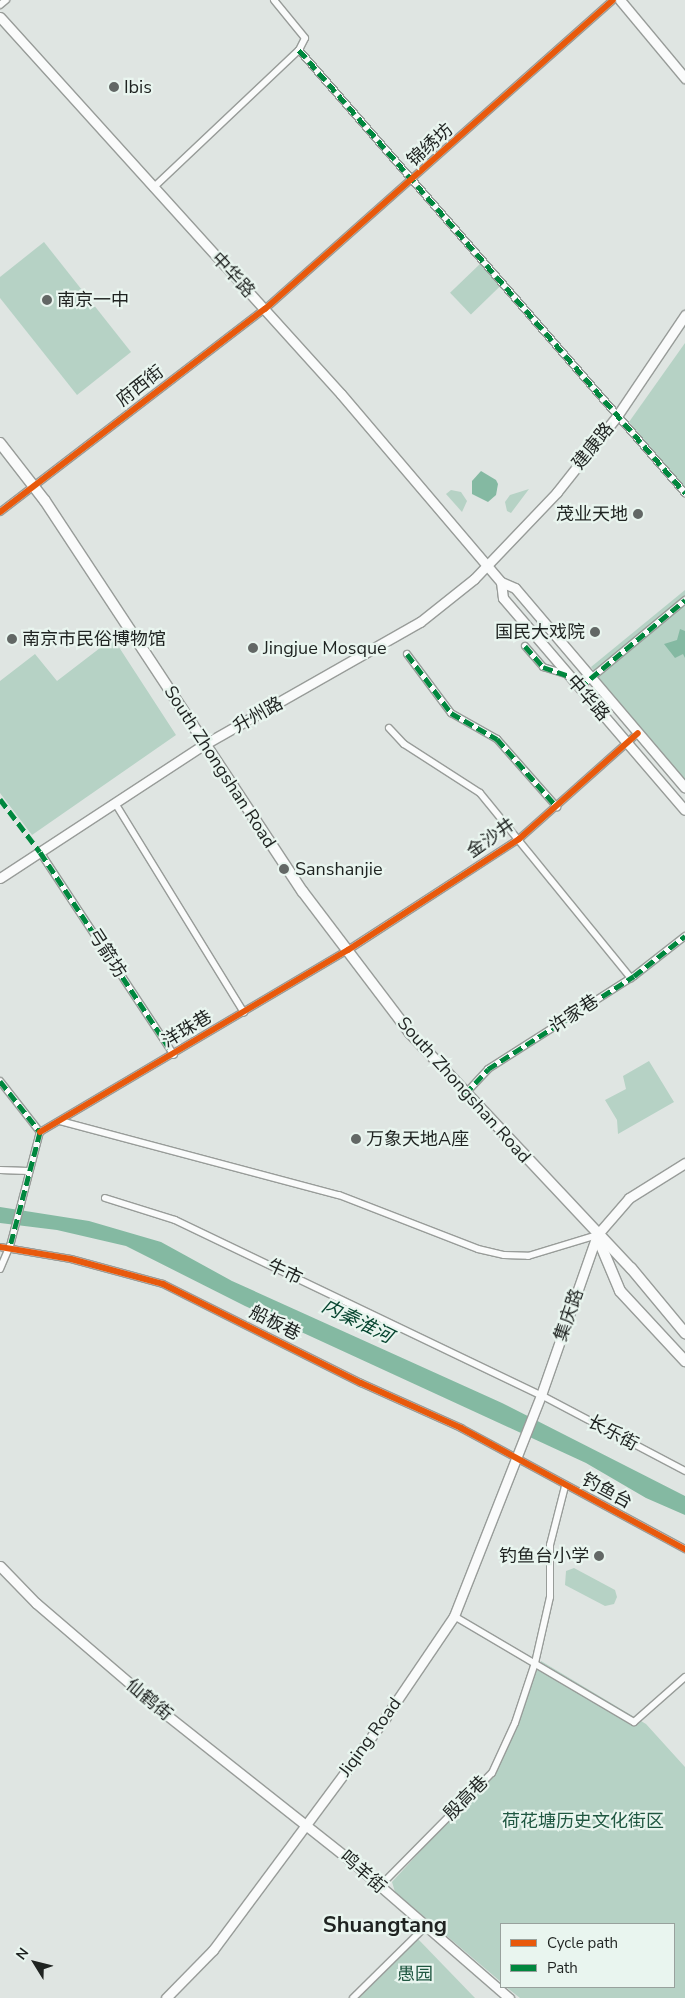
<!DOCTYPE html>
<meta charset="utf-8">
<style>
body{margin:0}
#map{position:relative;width:685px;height:1998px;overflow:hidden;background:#dfe5e2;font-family:"Nunito Sans","Noto Sans SC",sans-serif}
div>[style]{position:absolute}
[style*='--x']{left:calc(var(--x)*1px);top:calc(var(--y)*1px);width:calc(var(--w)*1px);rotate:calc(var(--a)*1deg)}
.green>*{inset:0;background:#b6d2c5;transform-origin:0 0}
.water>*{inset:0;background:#84b9a2}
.roads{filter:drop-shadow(1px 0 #989c99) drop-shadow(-1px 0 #989c99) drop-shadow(0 1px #989c99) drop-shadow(0 -1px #989c99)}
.street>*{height:6px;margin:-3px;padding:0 3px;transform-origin:3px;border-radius:3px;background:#fafbfb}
.secondary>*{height:9px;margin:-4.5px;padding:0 4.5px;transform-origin:4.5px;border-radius:4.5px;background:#fafbfb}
.primary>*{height:10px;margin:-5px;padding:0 5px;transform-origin:5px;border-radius:5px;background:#fafbfb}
.quiet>*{height:5px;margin-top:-2.5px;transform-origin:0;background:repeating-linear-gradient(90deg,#00873e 0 10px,transparent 0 15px)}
.cycleway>*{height:6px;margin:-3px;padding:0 3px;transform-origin:3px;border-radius:3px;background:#e8590c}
.dots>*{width:14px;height:14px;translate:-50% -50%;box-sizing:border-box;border:2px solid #e9f5ef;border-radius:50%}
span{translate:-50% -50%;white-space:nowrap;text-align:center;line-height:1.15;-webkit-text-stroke:4.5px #e9f5ef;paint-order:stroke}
.poi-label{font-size:18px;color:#1f2321}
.left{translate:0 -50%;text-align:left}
.right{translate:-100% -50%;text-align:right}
.street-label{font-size:18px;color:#1f2321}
.park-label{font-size:18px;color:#1f5741}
.water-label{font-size:19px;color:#084631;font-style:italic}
.district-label{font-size:22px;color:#1f2321;font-weight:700}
.legend{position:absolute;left:500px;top:1923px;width:175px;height:65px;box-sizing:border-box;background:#e9f5ef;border:1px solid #98a19d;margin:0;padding:6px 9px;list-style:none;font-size:15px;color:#1f2321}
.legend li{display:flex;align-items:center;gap:10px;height:25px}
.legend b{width:25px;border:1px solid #98a19d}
.north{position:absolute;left:10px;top:1938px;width:50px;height:50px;-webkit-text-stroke:4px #e9f5ef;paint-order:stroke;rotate:306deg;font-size:14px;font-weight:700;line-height:20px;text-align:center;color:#1f2321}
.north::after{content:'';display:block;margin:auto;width:18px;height:22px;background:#1f2321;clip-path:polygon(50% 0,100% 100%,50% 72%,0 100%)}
</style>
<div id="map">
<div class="green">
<div style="clip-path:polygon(44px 242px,131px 352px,77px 395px,0 298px,0 277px)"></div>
<div style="left:481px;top:263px;width:30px;height:43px;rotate:46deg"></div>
<div style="clip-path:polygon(685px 343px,685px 487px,629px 422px)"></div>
<div style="clip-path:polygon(529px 489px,511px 513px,507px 511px,505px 502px,510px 495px)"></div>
<div style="clip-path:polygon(451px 490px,461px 492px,467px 501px,462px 512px,446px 494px)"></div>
<div style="clip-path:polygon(685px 590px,685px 792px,591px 667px)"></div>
<div style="clip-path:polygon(113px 638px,176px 735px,32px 835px,0 793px,0 681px,35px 654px,57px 681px)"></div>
<div style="clip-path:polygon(649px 1061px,674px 1102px,618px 1134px,617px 1120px,605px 1100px,626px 1089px,623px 1076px)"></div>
<div style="clip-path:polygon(574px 1568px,615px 1590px,617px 1597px,614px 1604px,605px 1606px,565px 1585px,566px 1571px)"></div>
<div style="clip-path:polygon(541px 1661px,646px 1724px,685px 1767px,685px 1998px,520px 1998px,506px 1987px,674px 1987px,674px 1924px,501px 1924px,501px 1982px,395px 1892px,392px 1882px,492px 1773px)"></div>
<div style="clip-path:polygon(418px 1939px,475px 1998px,359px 1998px,390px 1964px)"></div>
</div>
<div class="water">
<div style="clip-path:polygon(481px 471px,496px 480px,498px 484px,496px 495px,488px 502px,472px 494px,472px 481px)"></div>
<div style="clip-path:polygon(680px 629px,685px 631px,685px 658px,683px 654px,675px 658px,664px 644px,677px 640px)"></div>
<div style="clip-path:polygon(0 1207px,89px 1221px,161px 1242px,232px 1281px,502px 1403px,685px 1496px,685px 1515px,646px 1498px,586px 1463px,245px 1306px,126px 1246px,57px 1230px,0 1223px)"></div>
</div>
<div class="roads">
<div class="street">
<div style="--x:0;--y:5;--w:8;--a:-40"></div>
<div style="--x:299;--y:50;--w:588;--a:48.93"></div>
<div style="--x:153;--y:188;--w:201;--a:-43.4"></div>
<div style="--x:299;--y:50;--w:13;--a:-63"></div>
<div style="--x:305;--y:38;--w:49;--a:-129.2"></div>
<div style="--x:0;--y:512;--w:334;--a:-37.5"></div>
<div style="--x:265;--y:309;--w:465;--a:-41.6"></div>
<div style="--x:525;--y:646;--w:28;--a:49"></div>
<div style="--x:543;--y:667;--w:24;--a:17"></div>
<div style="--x:407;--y:654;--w:74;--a:53.3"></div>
<div style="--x:451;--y:713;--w:53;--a:29.5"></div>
<div style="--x:497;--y:739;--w:91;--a:48.6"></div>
<div style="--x:579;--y:688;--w:138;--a:-39.7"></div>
<div style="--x:389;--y:728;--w:22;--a:47"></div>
<div style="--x:404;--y:744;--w:90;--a:32.8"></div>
<div style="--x:480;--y:793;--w:239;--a:50.8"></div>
<div style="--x:115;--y:803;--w:246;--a:58.4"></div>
<div style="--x:40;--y:852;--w:243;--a:56.6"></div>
<div style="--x:0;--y:1081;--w:65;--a:51.9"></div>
<div style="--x:465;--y:1094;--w:34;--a:-47"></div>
<div style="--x:488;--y:1069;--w:173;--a:-32.5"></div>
<div style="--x:634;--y:976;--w:65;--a:-38.1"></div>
<div style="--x:60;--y:1121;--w:289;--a:14.9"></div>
<div style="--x:339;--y:1195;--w:149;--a:21.2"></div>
<div style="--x:478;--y:1249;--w:27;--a:13"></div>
<div style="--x:504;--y:1255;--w:24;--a:2"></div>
<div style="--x:528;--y:1256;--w:72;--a:-16.9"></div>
<div style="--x:40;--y:1132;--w:358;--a:-30.6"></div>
<div style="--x:348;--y:950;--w:204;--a:-33"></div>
<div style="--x:519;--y:839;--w:159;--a:-41.7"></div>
<div style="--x:0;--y:1170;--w:28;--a:2"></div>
<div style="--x:105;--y:1198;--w:73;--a:17.4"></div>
<div style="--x:175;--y:1220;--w:406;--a:25.6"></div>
<div style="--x:541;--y:1395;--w:163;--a:27.8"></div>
<div style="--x:0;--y:1247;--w:72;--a:9.6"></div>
<div style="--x:71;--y:1259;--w:95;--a:15.2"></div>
<div style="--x:163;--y:1284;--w:221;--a:26.6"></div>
<div style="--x:361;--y:1383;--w:110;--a:24.2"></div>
<div style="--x:461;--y:1428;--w:255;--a:28.4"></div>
<div style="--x:0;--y:1269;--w:25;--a:-67"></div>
<div style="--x:10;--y:1246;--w:118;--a:-75.3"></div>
<div style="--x:454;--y:1616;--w:209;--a:30.5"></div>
<div style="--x:634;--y:1722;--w:68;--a:-41.4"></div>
<div style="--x:380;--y:1886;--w:159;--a:-45.3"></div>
<div style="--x:492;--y:1773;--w:55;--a:-65.3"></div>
<div style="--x:515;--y:1723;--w:63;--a:-71.6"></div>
<div style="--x:535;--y:1663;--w:68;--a:-77.2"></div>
<div style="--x:550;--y:1597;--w:52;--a:-90"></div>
<div style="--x:550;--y:1545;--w:61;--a:-75.7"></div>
<div style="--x:353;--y:1998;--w:103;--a:-44.6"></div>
</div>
<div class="secondary">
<div style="--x:620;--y:0;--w:102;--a:50.2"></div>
<div style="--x:0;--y:17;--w:508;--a:47.87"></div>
<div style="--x:341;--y:394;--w:247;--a:49.6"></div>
<div style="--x:501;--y:582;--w:16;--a:83"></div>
<div style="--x:503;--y:598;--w:279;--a:49.4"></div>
<div style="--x:501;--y:582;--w:15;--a:23"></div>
<div style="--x:515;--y:588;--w:262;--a:49.6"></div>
<div style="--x:0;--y:878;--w:245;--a:-33.2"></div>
<div style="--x:205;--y:744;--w:247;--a:-29.6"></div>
<div style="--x:420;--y:622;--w:69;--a:-38.5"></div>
<div style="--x:474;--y:579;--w:120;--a:-46.3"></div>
<div style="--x:557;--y:492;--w:97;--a:-51.7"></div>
<div style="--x:617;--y:416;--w:122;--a:-56"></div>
<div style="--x:0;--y:1566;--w:52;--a:45.8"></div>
<div style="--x:36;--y:1603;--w:174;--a:40.6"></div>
<div style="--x:168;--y:1716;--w:240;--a:38.4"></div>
<div style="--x:356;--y:1865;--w:203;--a:41"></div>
<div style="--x:166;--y:1998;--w:67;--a:-45.6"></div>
<div style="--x:213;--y:1950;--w:289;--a:-53.4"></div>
<div style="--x:385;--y:1718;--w:123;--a:-55.9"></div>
<div style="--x:454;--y:1616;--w:238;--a:-68.5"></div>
<div style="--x:541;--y:1395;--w:170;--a:-70.7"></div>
<div style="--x:597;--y:1235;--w:49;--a:-49.1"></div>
<div style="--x:629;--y:1198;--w:66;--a:-32"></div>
</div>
<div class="primary">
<div style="--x:0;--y:443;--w:73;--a:52.2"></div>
<div style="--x:45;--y:501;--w:468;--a:56.6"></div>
<div style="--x:303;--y:892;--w:177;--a:52.8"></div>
<div style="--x:410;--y:1033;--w:323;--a:46.8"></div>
<div style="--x:631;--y:1268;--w:85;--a:50.3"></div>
<div style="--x:599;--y:1241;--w:54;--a:67.2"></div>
<div style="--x:620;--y:1291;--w:96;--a:47.1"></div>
</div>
</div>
<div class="quiet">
<div style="--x:299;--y:50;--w:588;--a:48.93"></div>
<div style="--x:525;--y:646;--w:28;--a:49"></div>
<div style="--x:543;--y:667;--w:28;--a:19"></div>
<div style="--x:407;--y:654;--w:74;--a:53.3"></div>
<div style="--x:451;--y:713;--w:53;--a:29.5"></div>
<div style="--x:497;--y:739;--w:91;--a:48.6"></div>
<div style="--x:579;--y:688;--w:138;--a:-39.7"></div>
<div style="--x:0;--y:799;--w:66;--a:53"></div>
<div style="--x:40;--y:852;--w:243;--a:56.6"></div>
<div style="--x:0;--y:1081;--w:65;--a:51.9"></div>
<div style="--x:40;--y:1132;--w:118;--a:104.7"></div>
<div style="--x:465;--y:1094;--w:34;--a:-47"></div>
<div style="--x:488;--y:1069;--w:173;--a:-32.5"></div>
<div style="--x:634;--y:976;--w:65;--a:-38.1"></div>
</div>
<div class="cycleway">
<div style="--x:0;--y:512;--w:334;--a:-37.5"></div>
<div style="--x:265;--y:309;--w:465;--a:-41.6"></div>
<div style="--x:40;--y:1132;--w:358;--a:-30.6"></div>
<div style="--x:348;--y:950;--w:204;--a:-33"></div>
<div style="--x:519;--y:839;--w:159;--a:-41.7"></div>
<div style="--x:0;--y:1247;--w:72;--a:9.6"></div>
<div style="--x:71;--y:1259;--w:95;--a:15.2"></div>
<div style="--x:163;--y:1284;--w:221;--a:26.6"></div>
<div style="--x:361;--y:1383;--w:110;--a:24.2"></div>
<div style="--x:461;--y:1428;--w:255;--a:28.4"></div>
</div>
<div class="dots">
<div style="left:114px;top:87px;background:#626765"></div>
<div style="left:47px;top:300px;background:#626765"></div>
<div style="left:638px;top:514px;background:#626765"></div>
<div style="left:595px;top:632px;background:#626765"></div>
<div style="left:12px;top:639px;background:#626765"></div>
<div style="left:253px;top:648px;background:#626765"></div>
<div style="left:284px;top:869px;background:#626765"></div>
<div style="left:356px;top:1139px;background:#626765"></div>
<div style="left:599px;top:1556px;background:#626765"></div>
</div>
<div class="poi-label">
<span class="left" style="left:124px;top:87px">Ibis</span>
<span class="left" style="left:57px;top:300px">南京一中</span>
<span class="right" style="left:628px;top:514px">茂业天地</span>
<span class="right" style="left:585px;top:632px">国民大戏院</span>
<span class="left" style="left:22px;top:639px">南京市民俗博物馆</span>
<span class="left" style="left:263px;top:648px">Jingjue Mosque</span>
<span class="left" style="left:295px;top:869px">Sanshanjie</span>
<span class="left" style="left:366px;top:1139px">万象天地A座</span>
<span class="right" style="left:589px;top:1556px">钓鱼台小学</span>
</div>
<div class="street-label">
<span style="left:430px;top:145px;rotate:-42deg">锦绣坊</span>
<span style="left:233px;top:275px;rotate:47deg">中华路</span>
<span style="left:140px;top:386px;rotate:-38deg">府西街</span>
<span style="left:593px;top:446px;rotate:-51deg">建康路</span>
<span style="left:588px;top:698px;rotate:49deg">中华路</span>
<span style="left:258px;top:715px;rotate:-29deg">升州路</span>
<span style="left:220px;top:767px;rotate:57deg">South Zhongshan Road</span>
<span style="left:491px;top:838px;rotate:-35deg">金沙井</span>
<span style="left:107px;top:953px;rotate:57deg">弓箭坊</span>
<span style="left:574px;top:1014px;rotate:-33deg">许家巷</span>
<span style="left:187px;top:1029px;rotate:-31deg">洋珠巷</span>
<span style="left:464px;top:1090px;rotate:48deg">South Zhongshan Road</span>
<span style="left:285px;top:1272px;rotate:25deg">牛市</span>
<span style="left:569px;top:1315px;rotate:-71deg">集庆路</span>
<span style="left:275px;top:1323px;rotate:27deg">船板巷</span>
<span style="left:613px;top:1433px;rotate:28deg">长乐街</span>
<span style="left:607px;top:1491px;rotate:28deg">钓鱼台</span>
<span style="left:149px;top:1700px;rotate:40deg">仙鹤街</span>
<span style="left:370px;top:1737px;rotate:-54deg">Jiqing Road</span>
<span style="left:466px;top:1798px;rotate:-45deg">殷高巷</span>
<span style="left:363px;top:1872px;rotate:41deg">鸣羊街</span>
</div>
<div class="park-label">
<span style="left:583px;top:1821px">荷花塘历史文化街区</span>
<span style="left:415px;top:1974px">愚园</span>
</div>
<div class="water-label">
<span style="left:357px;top:1322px;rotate:26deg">内秦淮河</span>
</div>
<div class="district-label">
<span style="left:385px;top:1926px">Shuangtang</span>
</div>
<ul class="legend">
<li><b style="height:6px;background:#e8590c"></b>Cycle path</li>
<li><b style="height:6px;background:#00873e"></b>Path</li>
</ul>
<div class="north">N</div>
</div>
